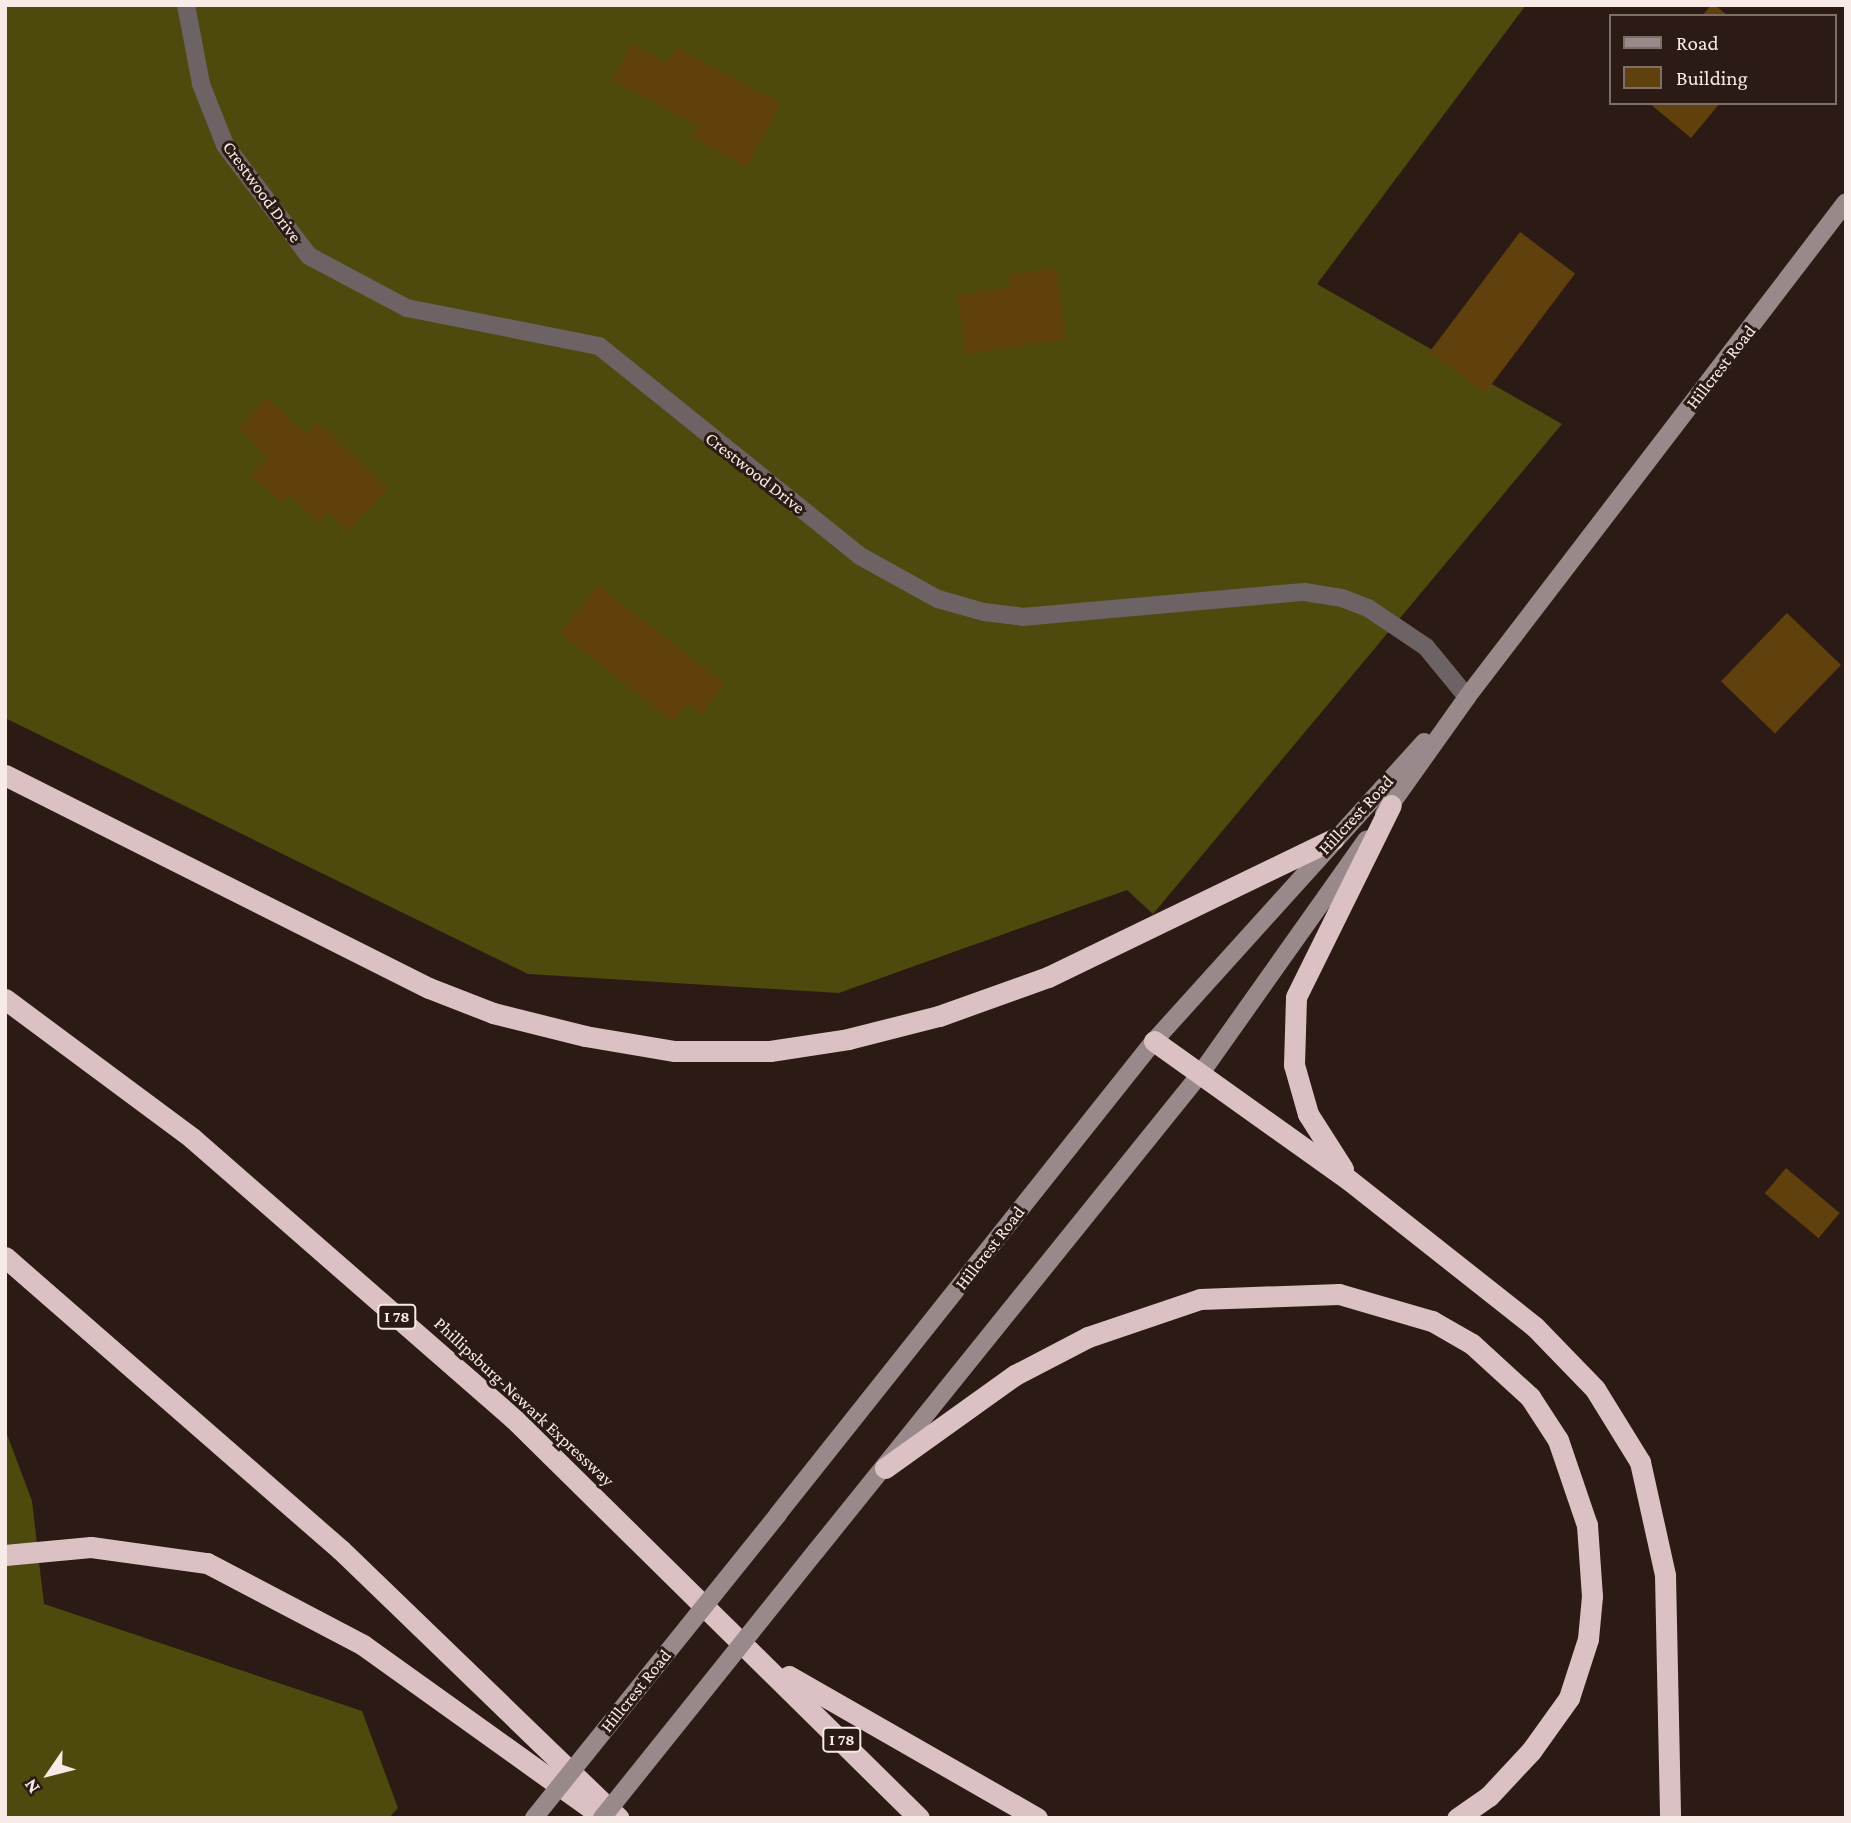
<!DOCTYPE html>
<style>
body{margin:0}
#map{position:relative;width:1851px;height:1823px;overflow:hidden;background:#2c1b14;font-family:"Crimson Pro",serif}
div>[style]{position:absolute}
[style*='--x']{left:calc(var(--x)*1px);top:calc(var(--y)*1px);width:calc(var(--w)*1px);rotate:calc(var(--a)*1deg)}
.forest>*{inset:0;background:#4e490d}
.building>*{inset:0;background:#60400d;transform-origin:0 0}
.minor>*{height:18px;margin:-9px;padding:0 9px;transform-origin:9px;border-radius:9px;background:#6d6264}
.secondary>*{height:18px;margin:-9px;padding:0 9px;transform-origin:9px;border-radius:9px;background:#99898b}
.motorway>*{height:21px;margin:-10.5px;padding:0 10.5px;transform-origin:10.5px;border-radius:10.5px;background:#dbc1c4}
.secondary-bridge>*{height:18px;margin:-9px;padding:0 9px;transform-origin:9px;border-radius:9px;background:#99898b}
span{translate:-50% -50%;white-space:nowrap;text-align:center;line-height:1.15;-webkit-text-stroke:6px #2c1b14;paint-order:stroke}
.shield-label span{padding:2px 5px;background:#2c1b14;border:2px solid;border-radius:5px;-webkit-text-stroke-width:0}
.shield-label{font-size:16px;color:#f8ebe7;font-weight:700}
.street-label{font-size:18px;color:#f8ebe7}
.frame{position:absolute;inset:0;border:7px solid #f8ebe7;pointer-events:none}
.legend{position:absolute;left:1609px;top:14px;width:228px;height:91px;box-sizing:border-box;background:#2c1b14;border:2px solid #7e6e68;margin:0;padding:9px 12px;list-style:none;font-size:21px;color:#f8ebe7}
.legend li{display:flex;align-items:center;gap:14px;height:35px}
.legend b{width:35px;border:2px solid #7e6e68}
.north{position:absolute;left:14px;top:1739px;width:70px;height:70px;-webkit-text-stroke:5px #2c1b14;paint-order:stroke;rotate:235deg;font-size:19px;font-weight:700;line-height:28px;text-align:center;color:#f8ebe7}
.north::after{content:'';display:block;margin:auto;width:24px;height:32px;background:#f8ebe7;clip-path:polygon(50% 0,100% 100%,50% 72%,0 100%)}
</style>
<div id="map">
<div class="forest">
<div style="clip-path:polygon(5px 5px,1526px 5px,1317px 284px,1562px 424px,1153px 914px,1127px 890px,839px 993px,528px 974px,5px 718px)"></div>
<div style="clip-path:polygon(5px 1429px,32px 1501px,44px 1604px,362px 1711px,398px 1808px,389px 1818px,5px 1818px)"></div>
</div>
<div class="building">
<div style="clip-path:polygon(1711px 5px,1715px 5px,1728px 16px,1702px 16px)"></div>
<div style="clip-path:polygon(632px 43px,667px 63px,676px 47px,781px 103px,747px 167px,692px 137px,698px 126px,612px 80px)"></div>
<div style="clip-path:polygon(1649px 103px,1720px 103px,1691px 138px)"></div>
<div style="left:1520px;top:232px;width:69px;height:150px;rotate:37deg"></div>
<div style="clip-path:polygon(1056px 268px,1066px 339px,966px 354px,957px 295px,1010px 287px,1008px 275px)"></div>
<div style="clip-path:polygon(267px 397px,306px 434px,318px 422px,388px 489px,348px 531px,328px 512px,319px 523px,289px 495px,281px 503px,251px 475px,268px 457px,238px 428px)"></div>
<div style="clip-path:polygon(598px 585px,725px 684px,702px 714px,688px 703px,673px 722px,560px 633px)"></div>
<div style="left:1787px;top:613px;width:75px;height:95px;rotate:44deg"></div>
<div style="left:1786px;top:1168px;width:70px;height:33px;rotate:40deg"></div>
</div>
<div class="minor">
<div style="--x:186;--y:5;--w:80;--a:79.2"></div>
<div style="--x:201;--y:84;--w:66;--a:68.5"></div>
<div style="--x:225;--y:145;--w:139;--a:52.9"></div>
<div style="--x:309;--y:256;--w:111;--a:28"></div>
<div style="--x:407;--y:308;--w:196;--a:11.2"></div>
<div style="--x:599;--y:346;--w:335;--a:38.8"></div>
<div style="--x:860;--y:556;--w:89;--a:28.9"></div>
<div style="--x:938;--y:599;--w:48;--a:15.8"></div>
<div style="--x:984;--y:612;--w:38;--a:7"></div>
<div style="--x:1022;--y:617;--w:283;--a:-5.1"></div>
<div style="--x:1304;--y:592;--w:38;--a:9"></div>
<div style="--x:1342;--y:598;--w:28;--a:21"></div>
<div style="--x:1368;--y:608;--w:70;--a:33.9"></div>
<div style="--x:1426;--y:647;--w:65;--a:50.6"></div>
</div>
<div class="secondary">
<div style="--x:1384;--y:814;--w:143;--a:-54.6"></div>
<div style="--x:1467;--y:697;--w:623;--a:-52.56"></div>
<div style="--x:778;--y:1514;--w:604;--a:-51.52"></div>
<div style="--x:1154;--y:1041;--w:403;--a:-47.9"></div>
<div style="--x:816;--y:1551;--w:614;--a:-51.15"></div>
<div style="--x:1201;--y:1073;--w:286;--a:-54.7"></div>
</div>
<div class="motorway">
<div style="--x:5;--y:775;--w:474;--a:26.7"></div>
<div style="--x:429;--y:988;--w:69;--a:21.3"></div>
<div style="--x:493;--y:1013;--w:95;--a:14"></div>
<div style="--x:585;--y:1036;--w:91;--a:9.5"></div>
<div style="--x:675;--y:1051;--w:95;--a:0"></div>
<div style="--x:770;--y:1051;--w:79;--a:-8.7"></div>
<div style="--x:848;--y:1039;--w:94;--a:-14.2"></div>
<div style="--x:939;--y:1016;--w:116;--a:-19.7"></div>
<div style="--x:1048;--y:977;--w:317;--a:-25.8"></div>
<div style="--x:5;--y:999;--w:233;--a:36.6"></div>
<div style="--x:192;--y:1138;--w:426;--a:41.1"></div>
<div style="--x:513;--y:1418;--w:570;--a:44.57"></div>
<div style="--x:1154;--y:1041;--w:239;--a:35.5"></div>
<div style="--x:1349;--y:1180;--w:237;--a:38.3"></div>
<div style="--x:1535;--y:1327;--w:86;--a:45.9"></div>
<div style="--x:1595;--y:1389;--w:86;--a:58.3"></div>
<div style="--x:1640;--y:1462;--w:116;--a:77.5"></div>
<div style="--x:1665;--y:1575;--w:243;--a:88.8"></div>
<div style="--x:1343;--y:1169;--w:65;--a:-122.5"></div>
<div style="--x:1308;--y:1114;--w:51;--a:-105.9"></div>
<div style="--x:1294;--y:1065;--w:68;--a:-88.3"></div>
<div style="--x:1296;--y:997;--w:214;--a:-63.7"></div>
<div style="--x:5;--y:1257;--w:446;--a:41.1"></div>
<div style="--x:341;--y:1550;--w:386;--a:44"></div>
<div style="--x:885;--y:1468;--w:160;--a:-35.6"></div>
<div style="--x:1015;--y:1375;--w:82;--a:-27.5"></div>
<div style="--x:1088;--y:1337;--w:118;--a:-18.7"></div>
<div style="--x:1200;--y:1299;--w:139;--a:-2.1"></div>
<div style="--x:1339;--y:1294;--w:97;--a:16.2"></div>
<div style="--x:1432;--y:1321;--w:46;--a:29.9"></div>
<div style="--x:1472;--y:1344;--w:79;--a:42.4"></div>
<div style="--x:1530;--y:1397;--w:51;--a:56.9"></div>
<div style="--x:1558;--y:1440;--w:90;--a:71.2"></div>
<div style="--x:1587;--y:1525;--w:71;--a:86"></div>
<div style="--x:1592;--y:1596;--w:43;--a:95.3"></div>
<div style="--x:1588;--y:1639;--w:62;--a:107.9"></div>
<div style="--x:1569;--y:1698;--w:65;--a:125.6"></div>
<div style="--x:1531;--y:1751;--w:62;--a:133"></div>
<div style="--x:1489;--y:1796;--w:39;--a:145"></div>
<div style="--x:5;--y:1555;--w:86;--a:-5.3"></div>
<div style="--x:91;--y:1547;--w:117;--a:7.9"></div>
<div style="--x:207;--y:1563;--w:176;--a:27.7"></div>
<div style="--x:363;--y:1645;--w:294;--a:35.6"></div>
<div style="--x:789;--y:1676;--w:286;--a:29.8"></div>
</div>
<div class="secondary-bridge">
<div style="--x:534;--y:1818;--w:390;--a:-51.2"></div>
<div style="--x:602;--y:1818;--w:342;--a:-51.3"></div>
</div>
<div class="shield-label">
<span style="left:397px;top:1317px">I 78</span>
<span style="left:842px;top:1740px">I 78</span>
</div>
<div class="street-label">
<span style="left:262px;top:192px;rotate:54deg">Crestwood Drive</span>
<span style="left:1721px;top:367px;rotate:-52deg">Hillcrest Road</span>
<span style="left:755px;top:473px;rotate:38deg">Crestwood Drive</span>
<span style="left:1356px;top:815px;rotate:-47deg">Hillcrest Road</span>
<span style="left:990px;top:1248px;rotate:-52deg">Hillcrest Road</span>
<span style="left:524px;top:1402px;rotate:43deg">Phillipsburg-Newark Expressway</span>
<span style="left:636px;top:1691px;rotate:-51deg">Hillcrest Road</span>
</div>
<div class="frame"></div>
<ul class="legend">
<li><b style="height:9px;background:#99898b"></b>Road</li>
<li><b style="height:19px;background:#60400d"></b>Building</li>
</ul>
<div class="north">N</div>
</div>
